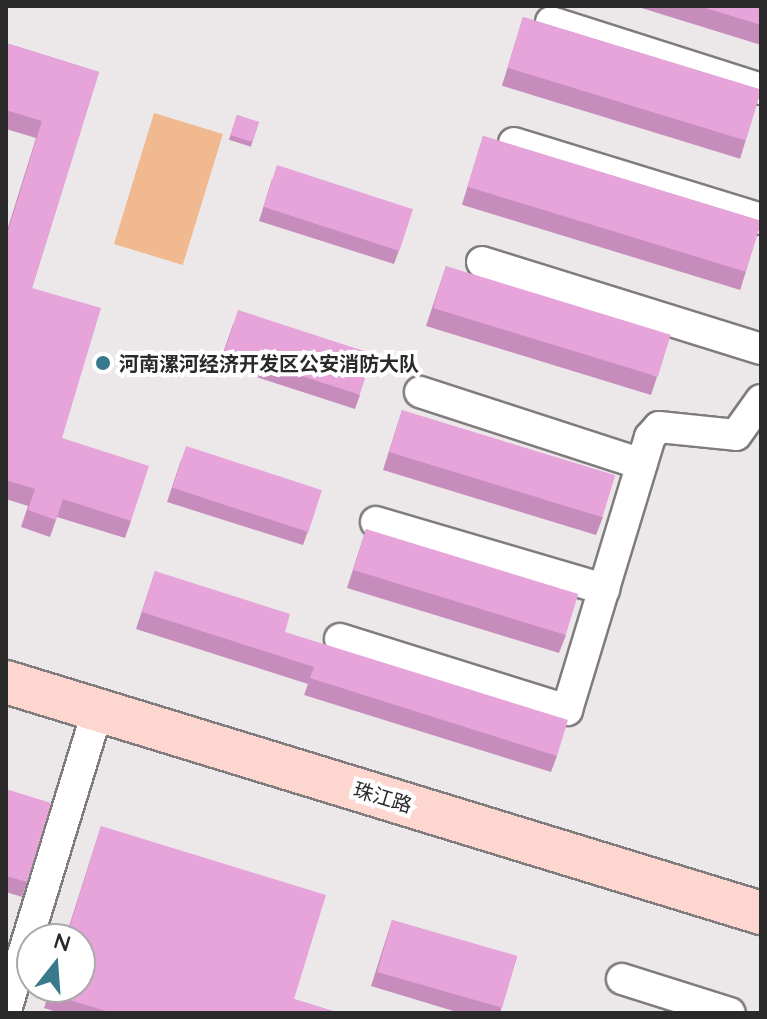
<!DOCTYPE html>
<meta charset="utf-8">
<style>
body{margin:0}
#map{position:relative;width:767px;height:1019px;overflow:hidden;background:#ece8e9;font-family:Quicksand,"Noto Sans SC",sans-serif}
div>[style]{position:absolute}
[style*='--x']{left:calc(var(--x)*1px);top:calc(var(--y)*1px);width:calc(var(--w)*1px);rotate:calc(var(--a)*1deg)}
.green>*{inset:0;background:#f1b98f;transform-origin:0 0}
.roads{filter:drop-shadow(2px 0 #807c7d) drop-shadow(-2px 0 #807c7d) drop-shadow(0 2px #807c7d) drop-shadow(0 -2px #807c7d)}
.street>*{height:30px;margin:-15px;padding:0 15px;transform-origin:15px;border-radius:15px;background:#fff}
.secondary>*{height:42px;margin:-21px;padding:0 21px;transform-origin:21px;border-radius:21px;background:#fed6d0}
.wall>*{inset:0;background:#c68dbc;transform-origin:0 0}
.building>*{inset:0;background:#e6a4db;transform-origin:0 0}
.dots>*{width:22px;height:22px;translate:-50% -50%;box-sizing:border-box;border:4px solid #fff;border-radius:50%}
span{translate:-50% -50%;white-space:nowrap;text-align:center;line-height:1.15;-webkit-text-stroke:8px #fff;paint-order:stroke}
.poi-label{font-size:20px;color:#2b2a2a;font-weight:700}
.left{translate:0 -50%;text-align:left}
.street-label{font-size:20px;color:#2b2a2a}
.frame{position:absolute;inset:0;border:8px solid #2b2a2a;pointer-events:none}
.north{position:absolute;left:16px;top:923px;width:80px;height:80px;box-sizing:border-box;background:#fff;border:2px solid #aaa;border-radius:50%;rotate:17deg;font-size:22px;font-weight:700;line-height:32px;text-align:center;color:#2b2a2a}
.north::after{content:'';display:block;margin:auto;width:28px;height:36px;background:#387a8c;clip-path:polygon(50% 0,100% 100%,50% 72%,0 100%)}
</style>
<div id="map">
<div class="green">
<div style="left:154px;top:113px;width:72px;height:137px;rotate:17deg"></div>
</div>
<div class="roads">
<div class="street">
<div style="--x:551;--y:22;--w:220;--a:17.7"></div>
<div style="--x:514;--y:143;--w:258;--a:17.1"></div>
<div style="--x:482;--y:262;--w:292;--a:17.3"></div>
<div style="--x:420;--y:392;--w:233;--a:18"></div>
<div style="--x:376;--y:522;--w:238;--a:16.4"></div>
<div style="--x:340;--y:639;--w:238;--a:17.4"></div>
<div style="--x:567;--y:710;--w:285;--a:-73.1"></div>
<div style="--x:650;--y:437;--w:13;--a:-48"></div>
<div style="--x:659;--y:427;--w:77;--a:5.9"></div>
<div style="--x:736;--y:435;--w:43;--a:-54.5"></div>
<div style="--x:622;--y:979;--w:113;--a:17.5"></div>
<div style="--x:6;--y:1010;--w:314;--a:-73"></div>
</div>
<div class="secondary">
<div style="--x:6;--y:682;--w:790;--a:17.01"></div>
</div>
</div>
<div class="wall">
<div style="clip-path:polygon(635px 6px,761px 6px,761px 45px)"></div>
<div style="left:523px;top:17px;width:249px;height:72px;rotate:17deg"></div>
<div style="clip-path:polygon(6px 43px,99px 72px,32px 288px,62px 438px,131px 521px,125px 538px,57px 517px,50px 537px,21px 527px,28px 506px,6px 499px,6px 234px,36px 138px,6px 129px)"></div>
<div style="left:237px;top:115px;width:23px;height:26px;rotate:18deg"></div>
<div style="left:483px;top:136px;width:291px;height:72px;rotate:17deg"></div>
<div style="clip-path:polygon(272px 179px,399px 250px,394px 264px,259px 221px)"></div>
<div style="clip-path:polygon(446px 266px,657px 377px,651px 395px,426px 326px)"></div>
<div style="clip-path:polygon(233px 324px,360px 395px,355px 409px,219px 365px)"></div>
<div style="clip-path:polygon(402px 410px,603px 517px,596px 535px,383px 470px)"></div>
<div style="clip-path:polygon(181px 460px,308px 531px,303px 545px,167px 502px)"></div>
<div style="clip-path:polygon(366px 529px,566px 635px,559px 653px,347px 588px)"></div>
<div style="clip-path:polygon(155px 571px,285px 632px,557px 756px,551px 772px,304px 695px,308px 684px,136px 629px)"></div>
<div style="clip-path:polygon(6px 789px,27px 882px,22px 897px,6px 892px)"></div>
<div style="clip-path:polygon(101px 826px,294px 999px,339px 1013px,60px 1013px,44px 1008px,51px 987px,80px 987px,80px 939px,65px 939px)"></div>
<div style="clip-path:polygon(392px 920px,517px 957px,500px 1013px,460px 1013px,371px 986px)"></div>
</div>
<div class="building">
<div style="clip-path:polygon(699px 6px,761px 6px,761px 25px)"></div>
<div style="left:523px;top:17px;width:249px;height:53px;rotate:17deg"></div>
<div style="clip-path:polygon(6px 43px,99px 72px,32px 288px,101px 308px,62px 438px,149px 466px,131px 521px,63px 499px,56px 520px,28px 510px,35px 489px,6px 480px,6px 238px,42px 121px,6px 110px)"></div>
<div style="left:237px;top:115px;width:23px;height:21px;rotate:18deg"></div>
<div style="left:483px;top:136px;width:291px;height:53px;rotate:17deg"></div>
<div style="left:277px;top:165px;width:143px;height:44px;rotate:18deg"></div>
<div style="left:446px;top:266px;width:235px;height:44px;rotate:17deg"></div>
<div style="left:238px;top:310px;width:142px;height:43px;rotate:18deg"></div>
<div style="left:402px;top:410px;width:223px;height:44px;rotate:17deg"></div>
<div style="left:186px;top:446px;width:143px;height:44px;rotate:18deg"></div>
<div style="left:366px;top:529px;width:222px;height:43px;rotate:17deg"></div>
<div style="clip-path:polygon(155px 571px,290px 614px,285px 632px,568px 720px,557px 756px,310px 678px,314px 667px,142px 612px)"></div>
<div style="clip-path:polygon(6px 789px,51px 803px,27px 882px,6px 876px)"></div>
<div style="clip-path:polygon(101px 826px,326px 895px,294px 999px,339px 1013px,112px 1013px,50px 994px,52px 987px,80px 987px,80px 939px,66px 939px)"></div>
<div style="left:392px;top:920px;width:130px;height:54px;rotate:16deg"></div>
</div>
<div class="dots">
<div style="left:103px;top:363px;background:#387a8c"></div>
</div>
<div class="poi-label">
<span class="left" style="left:119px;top:363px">河南漯河经济开发区公安消防大队</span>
</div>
<div class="street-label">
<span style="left:383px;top:797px;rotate:17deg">珠江路</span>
</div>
<div class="frame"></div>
<div class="north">N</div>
</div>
